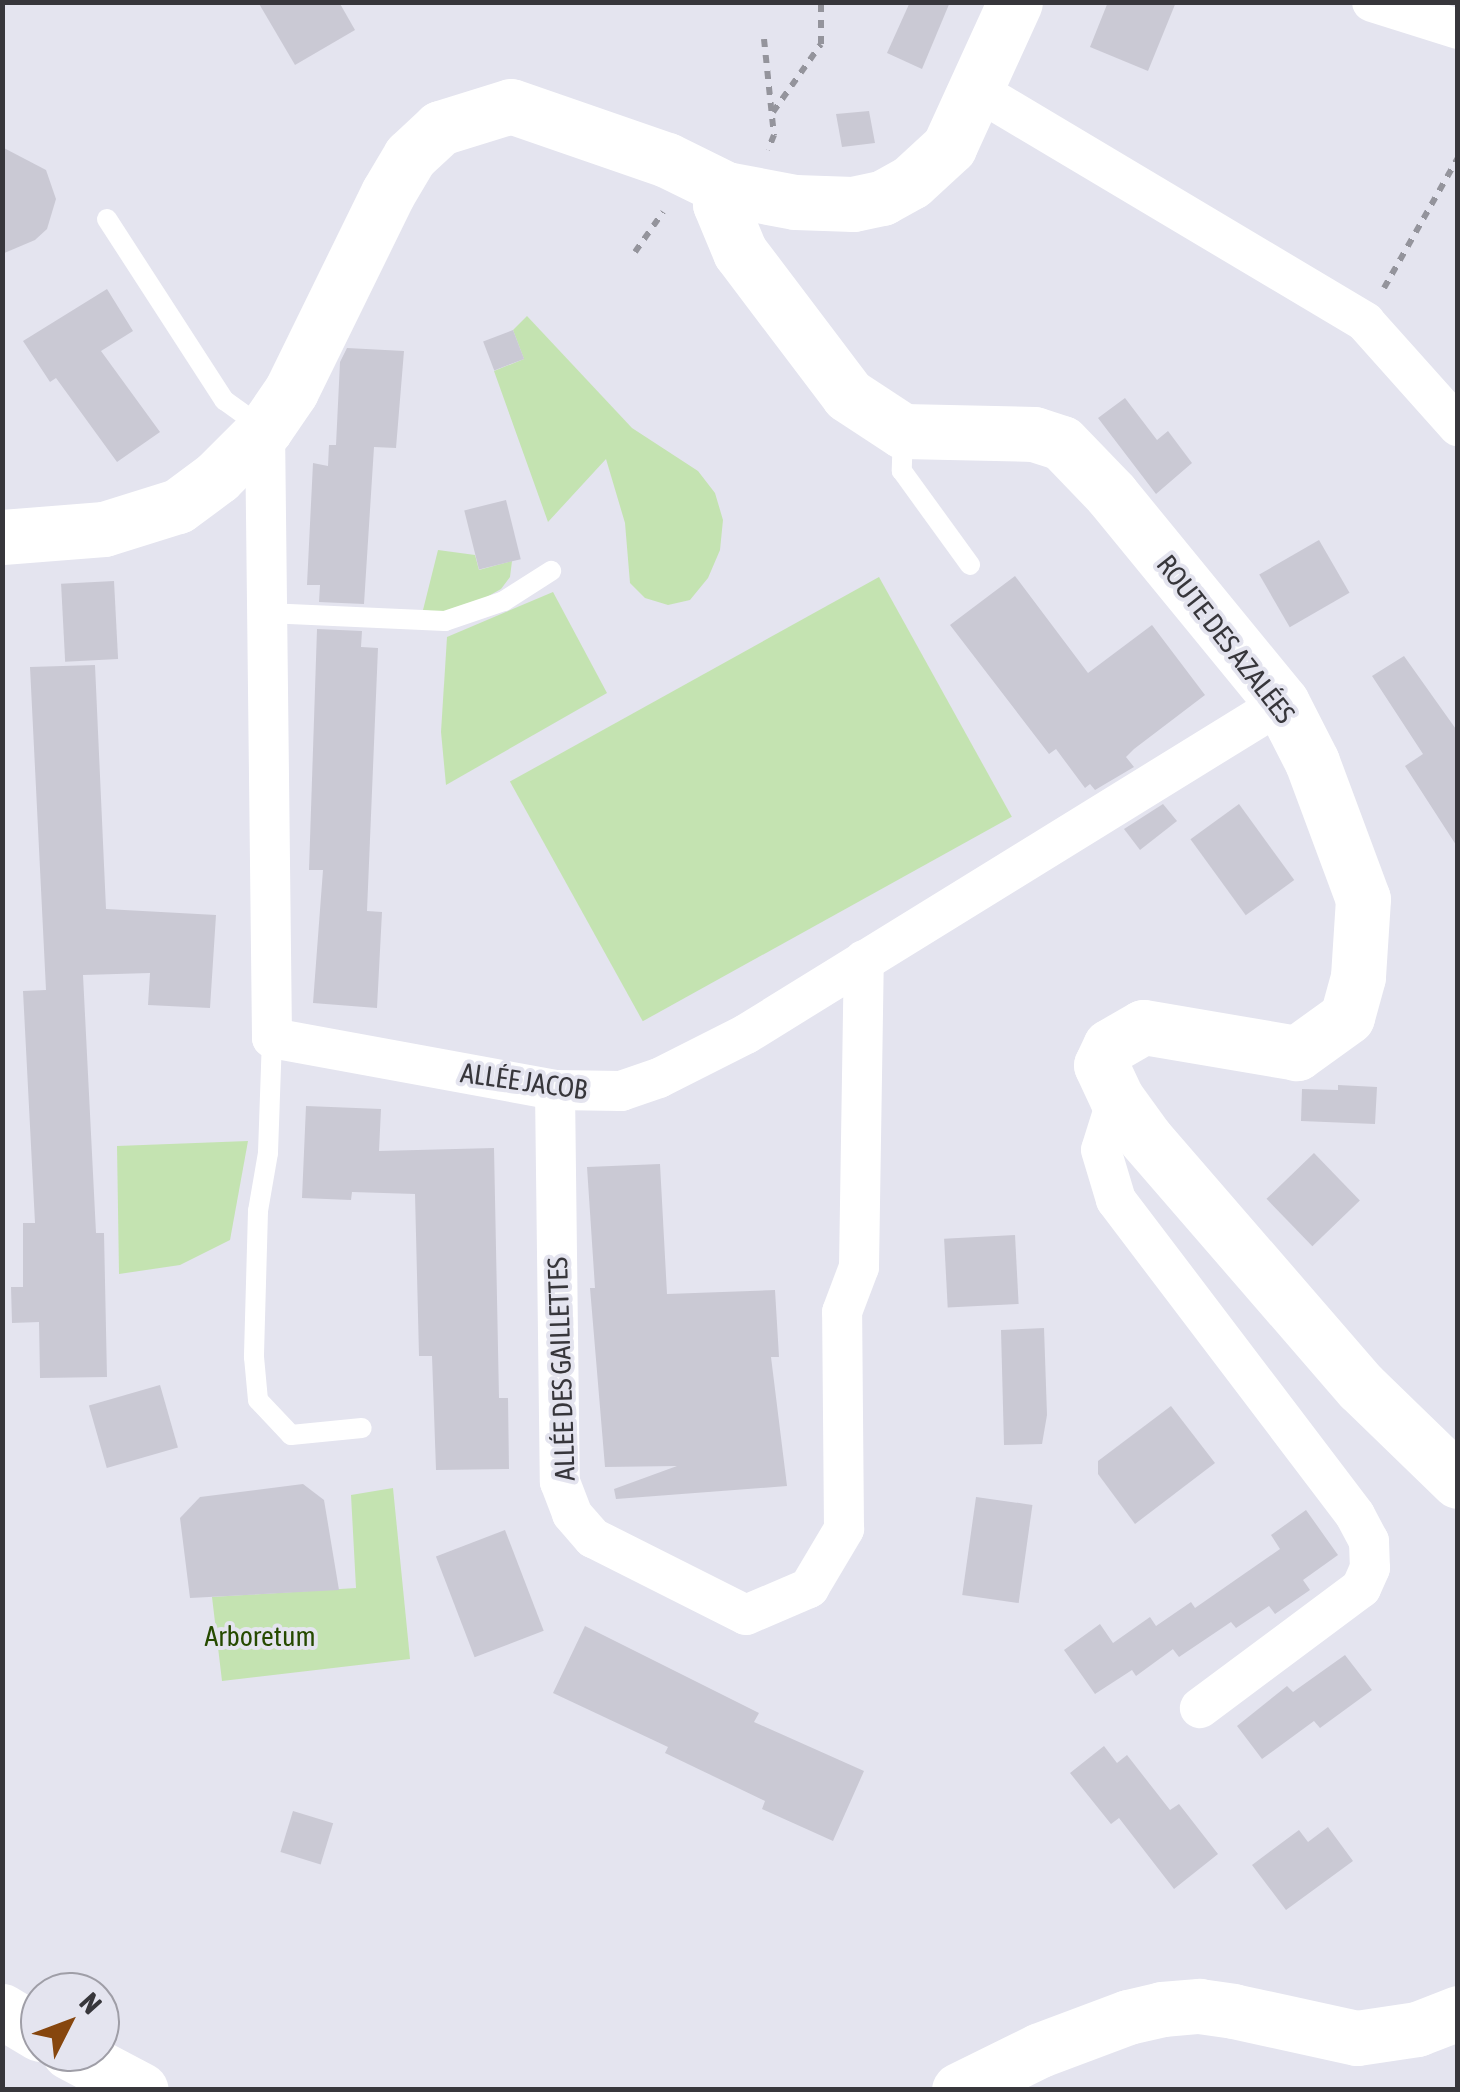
<!DOCTYPE html>
<meta charset="utf-8">
<style>
body{margin:0}
#map{position:relative;width:1460px;height:2092px;overflow:hidden;background:#e4e4ef;font-family:"Asap Condensed",sans-serif}
div>[style]{position:absolute}
[style*='--x']{left:calc(var(--x)*1px);top:calc(var(--y)*1px);width:calc(var(--w)*1px);rotate:calc(var(--a)*1deg)}
.green>*{inset:0;background:#c4e3b1;transform-origin:0 0}
.building>*{inset:0;background:#cac9d4;transform-origin:0 0}
.path>*{height:6px;margin-top:-3px;transform-origin:0;background:repeating-linear-gradient(90deg,#94949c 0 8px,transparent 0 16px)}
.lane>*{height:20px;margin:-10px;padding:0 10px;transform-origin:10px;border-radius:10px;background:#fff}
.street>*{height:40px;margin:-20px;padding:0 20px;transform-origin:20px;border-radius:20px;background:#fff}
.secondary>*{height:55px;margin:-27.5px;padding:0 27.5px;transform-origin:27.5px;border-radius:27.5px;background:#fff}
span{translate:-50% -50%;white-space:nowrap;text-align:center;line-height:1.15;-webkit-text-stroke:8px #e4e4ef;paint-order:stroke}
.street-label{font-size:28px;color:#37363b}
.park-label{font-size:28px;color:#264a00}
.frame{position:absolute;inset:0;border:5px solid #37363b;pointer-events:none}
.north{position:absolute;left:20px;top:1972px;width:100px;height:100px;box-sizing:border-box;background:#e4e4ef;border:2px solid #9f9ea7;border-radius:50%;rotate:48deg;font-size:28px;font-weight:700;line-height:40px;text-align:center;color:#37363b}
.north::after{content:'';display:block;margin:auto;width:35px;height:45px;background:#86460e;clip-path:polygon(50% 0,100% 100%,50% 72%,0 100%)}
</style>
<div id="map">
<div class="green">
<div style="clip-path:polygon(527px 316px,632px 428px,698px 471px,715px 493px,723px 520px,720px 550px,708px 578px,690px 600px,668px 605px,645px 598px,630px 583px,625px 523px,606px 459px,548px 522px,494px 371px,524px 359px,513px 330px)"></div>
<div style="clip-path:polygon(438px 550px,475px 555px,479px 570px,512px 561px,510px 577px,501px 589px,476px 603px,446px 613px,423px 610px)"></div>
<div style="left:879px;top:577px;width:274px;height:422px;rotate:61deg"></div>
<div style="clip-path:polygon(553px 592px,607px 693px,446px 785px,441px 732px,447px 637px)"></div>
<div style="clip-path:polygon(248px 1141px,230px 1240px,180px 1265px,119px 1274px,117px 1146px)"></div>
<div style="clip-path:polygon(393px 1488px,410px 1659px,222px 1681px,212px 1597px,356px 1588px,351px 1495px)"></div>
</div>
<div class="building">
<div style="clip-path:polygon(258px 2px,339px 2px,355px 30px,295px 65px)"></div>
<div style="clip-path:polygon(910px 2px,950px 2px,922px 69px,887px 53px)"></div>
<div style="clip-path:polygon(1108px 2px,1176px 2px,1148px 71px,1090px 47px)"></div>
<div style="clip-path:polygon(869px 111px,875px 143px,842px 147px,836px 114px)"></div>
<div style="clip-path:polygon(2px 147px,46px 170px,56px 199px,47px 229px,35px 240px,2px 254px)"></div>
<div style="clip-path:polygon(107px 289px,133px 331px,101px 351px,160px 432px,117px 462px,56px 378px,50px 382px,23px 341px)"></div>
<div style="left:513px;top:330px;width:31px;height:32px;rotate:69deg"></div>
<div style="clip-path:polygon(347px 348px,404px 351px,396px 448px,374px 447px,364px 604px,319px 602px,320px 585px,307px 585px,313px 463px,328px 466px,329px 445px,336px 445px,340px 362px)"></div>
<div style="clip-path:polygon(1125px 398px,1157px 440px,1168px 431px,1192px 463px,1156px 494px,1098px 418px)"></div>
<div style="left:506px;top:500px;width:61px;height:43px;rotate:76deg"></div>
<div style="left:1319px;top:540px;width:61px;height:69px;rotate:60deg"></div>
<div style="clip-path:polygon(1015px 576px,1088px 673px,1152px 625px,1205px 695px,1134px 749px,1126px 757px,1134px 767px,1095px 790px,1090px 784px,1085px 788px,1056px 749px,1049px 754px,950px 625px)"></div>
<div style="left:114px;top:581px;width:78px;height:53px;rotate:87deg"></div>
<div style="clip-path:polygon(317px 629px,362px 631px,361px 647px,378px 648px,367px 911px,382px 912px,377px 1008px,313px 1003px,323px 870px,309px 870px)"></div>
<div style="clip-path:polygon(1404px 656px,1458px 732px,1458px 848px,1405px 766px,1423px 754px,1372px 676px)"></div>
<div style="clip-path:polygon(95px 665px,106px 909px,216px 915px,210px 1008px,148px 1005px,150px 973px,83px 975px,96px 1233px,104px 1233px,107px 1377px,40px 1378px,39px 1322px,12px 1323px,11px 1287px,23px 1287px,23px 1223px,35px 1223px,23px 991px,46px 990px,30px 667px)"></div>
<div style="clip-path:polygon(1163px 804px,1177px 821px,1140px 850px,1124px 829px)"></div>
<div style="left:1239px;top:804px;width:94px;height:60px;rotate:54deg"></div>
<div style="clip-path:polygon(1338px 1085px,1377px 1087px,1375px 1124px,1301px 1121px,1302px 1089px,1338px 1090px)"></div>
<div style="clip-path:polygon(306px 1106px,381px 1109px,379px 1151px,494px 1148px,499px 1398px,508px 1398px,509px 1469px,436px 1470px,432px 1356px,419px 1356px,415px 1194px,352px 1192px,351px 1200px,302px 1198px)"></div>
<div style="left:1314px;top:1153px;width:66px;height:66px;rotate:46deg"></div>
<div style="clip-path:polygon(660px 1164px,667px 1294px,775px 1290px,779px 1357px,771px 1357px,787px 1486px,616px 1499px,614px 1489px,677px 1466px,605px 1467px,590px 1288px,595px 1288px,587px 1167px)"></div>
<div style="left:1015px;top:1235px;width:69px;height:71px;rotate:87deg"></div>
<div style="clip-path:polygon(1044px 1328px,1047px 1415px,1042px 1444px,1004px 1445px,1001px 1330px)"></div>
<div style="left:160px;top:1385px;width:65px;height:74px;rotate:74deg"></div>
<div style="clip-path:polygon(1171px 1406px,1215px 1463px,1135px 1524px,1098px 1474px,1098px 1461px)"></div>
<div style="clip-path:polygon(303px 1484px,324px 1500px,339px 1590px,190px 1598px,180px 1518px,200px 1497px)"></div>
<div style="left:976px;top:1497px;width:57px;height:99px;rotate:8deg"></div>
<div style="clip-path:polygon(1306px 1510px,1338px 1555px,1303px 1580px,1310px 1590px,1275px 1614px,1269px 1606px,1236px 1628px,1231px 1622px,1179px 1657px,1165px 1639px,1173px 1649px,1136px 1676px,1132px 1670px,1095px 1694px,1064px 1650px,1100px 1624px,1113px 1643px,1150px 1617px,1156px 1626px,1191px 1602px,1195px 1608px,1280px 1549px,1271px 1535px)"></div>
<div style="left:505px;top:1530px;width:108px;height:74px;rotate:69deg"></div>
<div style="clip-path:polygon(585px 1626px,759px 1713px,754px 1722px,864px 1771px,833px 1841px,762px 1809px,765px 1801px,665px 1753px,668px 1747px,553px 1693px)"></div>
<div style="clip-path:polygon(1345px 1655px,1372px 1690px,1320px 1728px,1314px 1721px,1262px 1759px,1237px 1726px,1287px 1686px,1293px 1692px)"></div>
<div style="clip-path:polygon(1104px 1746px,1117px 1763px,1127px 1755px,1170px 1810px,1179px 1804px,1218px 1854px,1174px 1889px,1119px 1818px,1111px 1824px,1070px 1773px)"></div>
<div style="left:293px;top:1811px;width:42px;height:43px;rotate:17deg"></div>
<div style="clip-path:polygon(1328px 1827px,1353px 1861px,1286px 1910px,1252px 1865px,1299px 1830px,1308px 1842px)"></div>
</div>
<div class="path">
<div style="--x:764;--y:39;--w:97;--a:84.1"></div>
<div style="--x:774;--y:135;--w:16;--a:112"></div>
<div style="--x:773;--y:112;--w:83;--a:-54.8"></div>
<div style="--x:821;--y:44;--w:42;--a:-90"></div>
<div style="--x:635;--y:252;--w:49;--a:-55"></div>
<div style="--x:1384;--y:288;--w:150;--a:-60.4"></div>
</div>
<div class="lane">
<div style="--x:107;--y:219;--w:216;--a:57.1"></div>
<div style="--x:224;--y:400;--w:48;--a:35.7"></div>
<div style="--x:903;--y:433;--w:38;--a:92"></div>
<div style="--x:902;--y:471;--w:116;--a:54.1"></div>
<div style="--x:267;--y:613;--w:178;--a:2.6"></div>
<div style="--x:445;--y:621;--w:62;--a:-18.7"></div>
<div style="--x:504;--y:601;--w:56;--a:-32.6"></div>
<div style="--x:272;--y:1038;--w:115;--a:92"></div>
<div style="--x:268;--y:1153;--w:59;--a:99.8"></div>
<div style="--x:258;--y:1211;--w:146;--a:91.6"></div>
<div style="--x:254;--y:1357;--w:43;--a:84.7"></div>
<div style="--x:258;--y:1400;--w:48;--a:46.7"></div>
<div style="--x:291;--y:1435;--w:71;--a:-5.6"></div>
</div>
<div class="street">
<div style="--x:1372;--y:2;--w:90;--a:17.4"></div>
<div style="--x:978;--y:91;--w:451;--a:30.8"></div>
<div style="--x:1365;--y:322;--w:140;--a:48.2"></div>
<div style="--x:265;--y:429;--w:609;--a:89.34"></div>
<div style="--x:272;--y:1038;--w:288;--a:10.4"></div>
<div style="--x:555;--y:1090;--w:66;--a:0.9"></div>
<div style="--x:621;--y:1091;--w:40;--a:-18.9"></div>
<div style="--x:659;--y:1078;--w:97;--a:-26.8"></div>
<div style="--x:746;--y:1034;--w:630;--a:-31.7"></div>
<div style="--x:555;--y:1090;--w:392;--a:89.3"></div>
<div style="--x:560;--y:1482;--w:34;--a:69"></div>
<div style="--x:572;--y:1514;--w:32;--a:49"></div>
<div style="--x:593;--y:1538;--w:171;--a:26.7"></div>
<div style="--x:746;--y:1615;--w:69;--a:-23.2"></div>
<div style="--x:809;--y:1588;--w:69;--a:-59.3"></div>
<div style="--x:844;--y:1529;--w:217;--a:-90.5"></div>
<div style="--x:842;--y:1312;--w:48;--a:-69.3"></div>
<div style="--x:859;--y:1267;--w:307;--a:-89.1"></div>
<div style="--x:1117;--y:1099;--w:53;--a:107.4"></div>
<div style="--x:1101;--y:1150;--w:52;--a:73.3"></div>
<div style="--x:1116;--y:1200;--w:395;--a:52.8"></div>
<div style="--x:1355;--y:1515;--w:30;--a:62"></div>
<div style="--x:1369;--y:1541;--w:27;--a:88"></div>
<div style="--x:1370;--y:1568;--w:22;--a:114"></div>
<div style="--x:1361;--y:1588;--w:201;--a:143.3"></div>
</div>
<div class="secondary">
<div style="--x:726;--y:189;--w:16;--a:112"></div>
<div style="--x:720;--y:204;--w:52;--a:67.4"></div>
<div style="--x:740;--y:252;--w:179;--a:52.9"></div>
<div style="--x:848;--y:395;--w:66;--a:33.2"></div>
<div style="--x:903;--y:431;--w:131;--a:1.3"></div>
<div style="--x:1034;--y:434;--w:29;--a:18"></div>
<div style="--x:1062;--y:443;--w:71;--a:46.1"></div>
<div style="--x:1111;--y:494;--w:270;--a:50.7"></div>
<div style="--x:1282;--y:703;--w:66;--a:63"></div>
<div style="--x:1312;--y:762;--w:146;--a:69.6"></div>
<div style="--x:1363;--y:899;--w:78;--a:93.7"></div>
<div style="--x:1358;--y:977;--w:41;--a:105.4"></div>
<div style="--x:1347;--y:1017;--w:62;--a:144.2"></div>
<div style="--x:1297;--y:1053;--w:156;--a:-170.4"></div>
<div style="--x:1143;--y:1027;--w:38;--a:150"></div>
<div style="--x:1110;--y:1046;--w:21;--a:115"></div>
<div style="--x:1101;--y:1065;--w:38;--a:65"></div>
<div style="--x:1117;--y:1099;--w:49;--a:54.1"></div>
<div style="--x:1146;--y:1139;--w:328;--a:49.1"></div>
<div style="--x:1361;--y:1387;--w:135;--a:44.1"></div>
<div style="--x:2;--y:537;--w:102;--a:-4.5"></div>
<div style="--x:104;--y:529;--w:77;--a:-17.3"></div>
<div style="--x:178;--y:506;--w:49;--a:-36.6"></div>
<div style="--x:217;--y:477;--w:68;--a:-45"></div>
<div style="--x:265;--y:429;--w:46;--a:-55.6"></div>
<div style="--x:291;--y:391;--w:220;--a:-63.9"></div>
<div style="--x:388;--y:193;--w:43;--a:-59.3"></div>
<div style="--x:410;--y:156;--w:41;--a:-43"></div>
<div style="--x:440;--y:128;--w:74;--a:-17.2"></div>
<div style="--x:511;--y:106;--w:165;--a:19.1"></div>
<div style="--x:667;--y:160;--w:66;--a:26.2"></div>
<div style="--x:726;--y:189;--w:70;--a:10.7"></div>
<div style="--x:795;--y:202;--w:58;--a:2"></div>
<div style="--x:853;--y:204;--w:30;--a:-12"></div>
<div style="--x:882;--y:198;--w:33;--a:-29"></div>
<div style="--x:911;--y:182;--w:52;--a:-42.6"></div>
<div style="--x:949;--y:147;--w:159;--a:-65.5"></div>
<div style="--x:2;--y:2011;--w:44;--a:31.2"></div>
<div style="--x:69;--y:2052;--w:81;--a:27.8"></div>
<div style="--x:959;--y:2090;--w:90;--a:-26.3"></div>
<div style="--x:1040;--y:2050;--w:94;--a:-20.6"></div>
<div style="--x:1128;--y:2017;--w:35;--a:-13"></div>
<div style="--x:1162;--y:2009;--w:37;--a:-5"></div>
<div style="--x:1199;--y:2006;--w:34;--a:8"></div>
<div style="--x:1233;--y:2011;--w:127;--a:12.3"></div>
<div style="--x:1357;--y:2038;--w:61;--a:-8.5"></div>
<div style="--x:1417;--y:2029;--w:44;--a:-21.3"></div>
</div>
<div class="street-label">
<span style="left:1226px;top:639px;rotate:52deg">ROUTE DES AZALÉES</span>
<span style="left:524px;top:1081px;rotate:8deg">ALLÉE JACOB</span>
<span style="left:561px;top:1369px;rotate:-92deg">ALLÉE DES GAILLETTES</span>
</div>
<div class="park-label">
<span style="left:260px;top:1636px">Arboretum</span>
</div>
<div class="frame"></div>
<div class="north">N</div>
</div>
